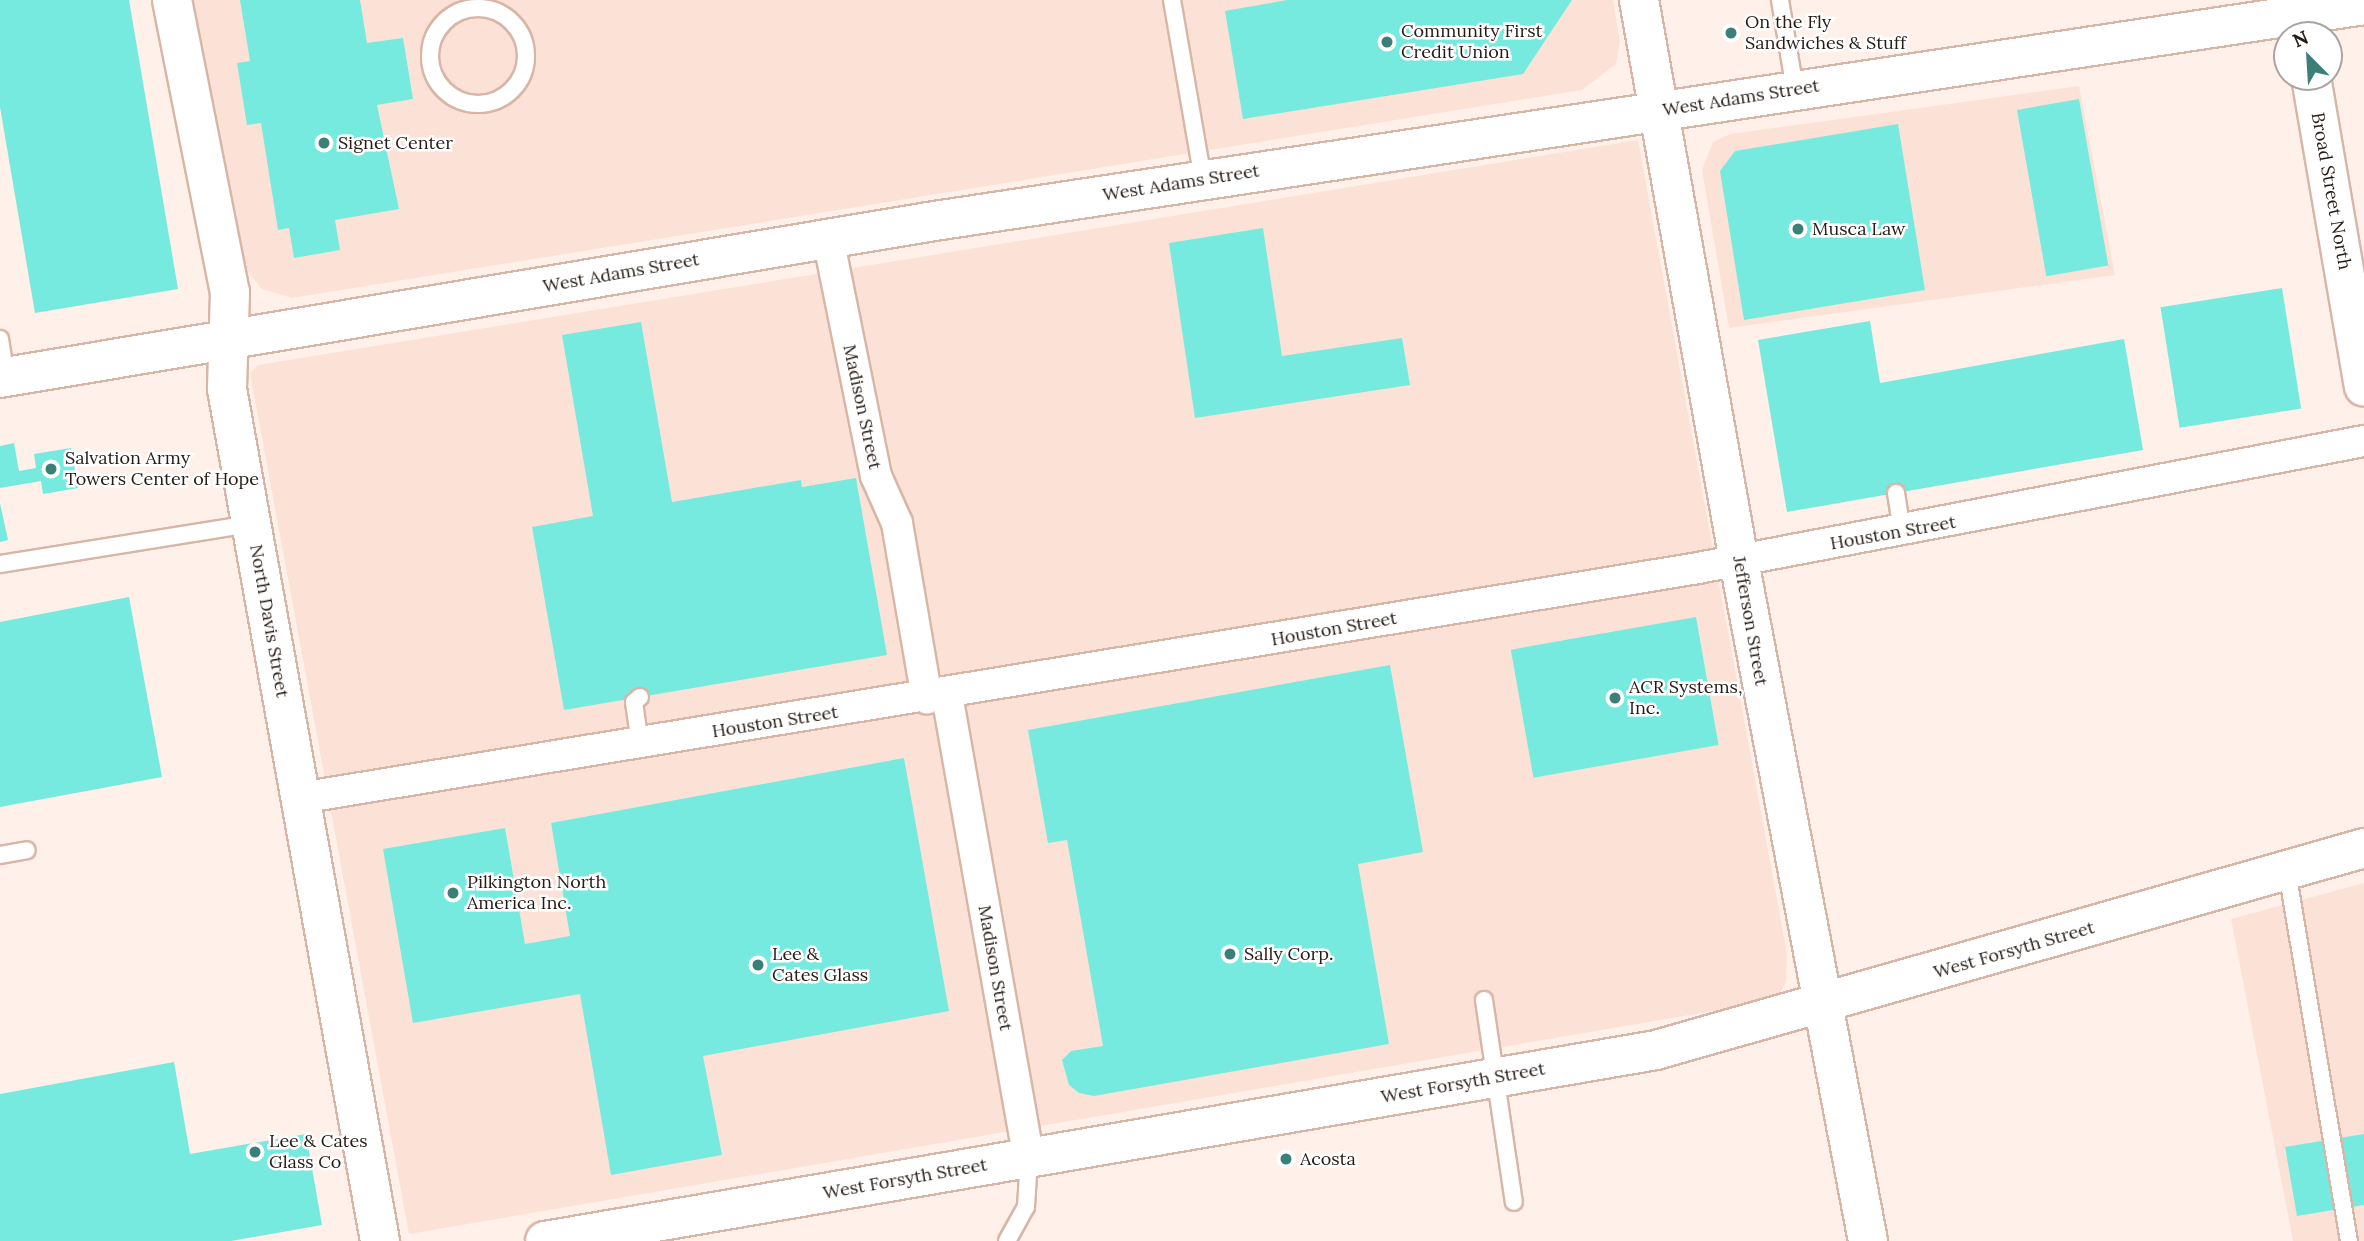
<!DOCTYPE html>
<style>
body{margin:0}
#map{position:relative;width:2364px;height:1241px;overflow:hidden;background:#fff0ea;font-family:Lora,serif}
div>[style]{position:absolute}
[style*='--x']{left:calc(var(--x)*1px);top:calc(var(--y)*1px);width:calc(var(--w)*1px);rotate:calc(var(--a)*1deg)}
.built>*{inset:0;background:#fce2d6}
.building>*{inset:0;background:#76eade;transform-origin:0 0}
.roads{filter:drop-shadow(2px 0 #d8b6a7) drop-shadow(-2px 0 #d8b6a7) drop-shadow(0 2px #d8b6a7) drop-shadow(0 -2px #d8b6a7)}
.lane>*{height:16px;margin:-8px;padding:0 8px;transform-origin:8px;border-radius:8px;background:#fff}
.lane>.ring{margin:-8px;padding:0;box-sizing:content-box;background:none;border:16px solid #fff;border-radius:50%}
.street>*{height:30px;margin:-15px;padding:0 15px;transform-origin:15px;border-radius:15px;background:#fff}
.secondary>*{height:38px;margin:-19px;padding:0 19px;transform-origin:19px;border-radius:19px;background:#fff}
.primary>*{height:38px;margin:-19px;padding:0 19px;transform-origin:19px;border-radius:19px;background:#fff}
.dots>*{width:19px;height:19px;translate:-50% -50%;box-sizing:border-box;border:4px solid #fff;border-radius:50%}
span{translate:-50% -50%;white-space:nowrap;text-align:center;line-height:1.15;-webkit-text-stroke:5px #fff;paint-order:stroke}
.poi-label{font-size:18px;color:#271b15}
.left{translate:0 -50%;text-align:left}
.street-label{font-size:18px;color:#271b15}
.north{position:absolute;left:2273px;top:21px;width:70px;height:70px;box-sizing:border-box;background:#fff;border:2px solid #a9a4a1;border-radius:50%;rotate:336deg;font-size:19px;font-weight:700;line-height:28px;text-align:center;color:#271b15}
.north::after{content:'';display:block;margin:auto;width:24px;height:32px;background:#3a8079;clip-path:polygon(50% 0,100% 100%,50% 72%,0 100%)}
</style>
<div id="map">
<div class="built">
<div style="clip-path:polygon(191px 0,1613px 0,1620px 42px,1616px 64px,1582px 90px,292px 298px,262px 289px,243px 266px)"></div>
<div style="clip-path:polygon(2079px 86px,2115px 275px,1729px 328px,1702px 170px,1713px 142px,1730px 134px)"></div>
<div style="clip-path:polygon(1638px 140px,1787px 954px,1786px 982px,1781px 992px,1760px 1003px,409px 1234px,250px 373px,258px 365px)"></div>
<div style="clip-path:polygon(2364px 883px,2364px 1241px,2293px 1241px,2231px 919px)"></div>
</div>
<div class="building">
<div style="clip-path:polygon(0 0,129px 0,178px 289px,35px 313px,0 107px)"></div>
<div style="clip-path:polygon(240px 0,360px 0,367px 43px,403px 38px,413px 99px,377px 105px,399px 209px,335px 220px,340px 250px,294px 258px,289px 228px,278px 230px,261px 123px,247px 125px,237px 63px,250px 61px)"></div>
<div style="clip-path:polygon(1287px 0,1572px 0,1523px 74px,1243px 119px,1225px 11px)"></div>
<div style="left:2079px;top:99px;width:169px;height:63px;rotate:80deg"></div>
<div style="clip-path:polygon(1898px 124px,1925px 290px,1744px 320px,1720px 171px,1735px 151px)"></div>
<div style="clip-path:polygon(1263px 228px,1282px 356px,1402px 338px,1410px 385px,1195px 418px,1169px 243px)"></div>
<div style="left:2282px;top:288px;width:122px;height:123px;rotate:81deg"></div>
<div style="clip-path:polygon(1870px 321px,1880px 383px,2124px 339px,2143px 450px,1787px 512px,1758px 340px)"></div>
<div style="clip-path:polygon(641px 322px,672px 502px,801px 480px,802px 487px,856px 478px,887px 655px,564px 710px,532px 527px,593px 516px,562px 335px)"></div>
<div style="clip-path:polygon(14px 443px,19px 471px,36px 468px,34px 454px,71px 448px,78px 488px,43px 494px,41px 481px,0 488px,0 446px)"></div>
<div style="clip-path:polygon(0 503px,8px 540px,0 542px)"></div>
<div style="clip-path:polygon(129px 597px,162px 777px,0 807px,0 622px)"></div>
<div style="left:1696px;top:617px;width:130px;height:188px;rotate:80deg"></div>
<div style="clip-path:polygon(1390px 665px,1423px 852px,1358px 864px,1389px 1044px,1094px 1096px,1079px 1093px,1069px 1085px,1062px 1060px,1071px 1051px,1103px 1046px,1067px 840px,1048px 843px,1028px 730px)"></div>
<div style="clip-path:polygon(904px 758px,949px 1011px,703px 1056px,722px 1155px,611px 1175px,580px 994px,413px 1023px,383px 849px,505px 828px,525px 944px,570px 936px,551px 823px)"></div>
<div style="clip-path:polygon(174px 1062px,190px 1154px,306px 1134px,322px 1225px,231px 1241px,0 1241px,0 1094px)"></div>
<div style="clip-path:polygon(2364px 1134px,2364px 1205px,2297px 1216px,2285px 1147px)"></div>
</div>
<div class="roads">
<div class="lane">
<div style="--x:1172;--y:0;--w:183;--a:80.2"></div>
<div style="--x:1780;--y:0;--w:91;--a:80.5"></div>
<div class="ring" style="left:430px;top:8px;width:80px;height:80px"></div>
<div style="--x:0;--y:339;--w:38;--a:81"></div>
<div style="--x:1896;--y:493;--w:38;--a:81"></div>
<div style="--x:0;--y:564;--w:254;--a:-9.1"></div>
<div style="--x:640;--y:697;--w:8;--a:140"></div>
<div style="--x:634;--y:702;--w:42;--a:81.9"></div>
<div style="--x:0;--y:855;--w:27;--a:-10"></div>
<div style="--x:2287;--y:871;--w:375;--a:80.5"></div>
<div style="--x:1484;--y:1000;--w:204;--a:81.6"></div>
<div style="--x:1007;--y:1241;--w:39;--a:-61"></div>
<div style="--x:1026;--y:1207;--w:49;--a:-86.5"></div>
</div>
<div class="street">
<div style="--x:828;--y:238;--w:243;--a:78.6"></div>
<div style="--x:876;--y:476;--w:51;--a:65.9"></div>
<div style="--x:897;--y:523;--w:178;--a:80.3"></div>
<div style="--x:947;--y:695;--w:470;--a:80"></div>
<div style="--x:300;--y:798;--w:1417;--a:-9.34"></div>
<div style="--x:1698;--y:568;--w:678;--a:-10.8"></div>
</div>
<div class="secondary">
<div style="--x:172;--y:0;--w:298;--a:78.8"></div>
<div style="--x:230;--y:292;--w:97;--a:91.8"></div>
<div style="--x:227;--y:389;--w:866;--a:79.82"></div>
</div>
<div class="primary">
<div style="--x:1639;--y:0;--w:570;--a:79.89"></div>
<div style="--x:1739;--y:561;--w:692;--a:79.26"></div>
<div style="--x:2311;--y:77;--w:314;--a:80.3"></div>
<div style="--x:0;--y:378;--w:941;--a:-9.54"></div>
<div style="--x:928;--y:222;--w:1452;--a:-8.59"></div>
<div style="--x:545;--y:1241;--w:1127;--a:-9.75"></div>
<div style="--x:1656;--y:1050;--w:736;--a:-15.92"></div>
</div>
</div>
<div class="dots">
<div style="left:1731px;top:33px;background:#3a8079"></div>
<div style="left:1387px;top:42px;background:#3a8079"></div>
<div style="left:324px;top:143px;background:#3a8079"></div>
<div style="left:1798px;top:229px;background:#3a8079"></div>
<div style="left:51px;top:469px;background:#3a8079"></div>
<div style="left:1615px;top:698px;background:#3a8079"></div>
<div style="left:453px;top:893px;background:#3a8079"></div>
<div style="left:1230px;top:954px;background:#3a8079"></div>
<div style="left:758px;top:965px;background:#3a8079"></div>
<div style="left:255px;top:1152px;background:#3a8079"></div>
<div style="left:1286px;top:1159px;background:#3a8079"></div>
</div>
<div class="poi-label">
<span class="left" style="left:1745px;top:33px">On the Fly<br>Sandwiches &amp; Stuff</span>
<span class="left" style="left:1401px;top:42px">Community First<br>Credit Union</span>
<span class="left" style="left:338px;top:143px">Signet Center</span>
<span class="left" style="left:1812px;top:229px">Musca Law</span>
<span class="left" style="left:65px;top:469px">Salvation Army<br>Towers Center of Hope</span>
<span class="left" style="left:1629px;top:698px">ACR Systems,<br>Inc.</span>
<span class="left" style="left:467px;top:893px">Pilkington North<br>America Inc.</span>
<span class="left" style="left:1244px;top:954px">Sally Corp.</span>
<span class="left" style="left:772px;top:965px">Lee &amp;<br>Cates Glass</span>
<span class="left" style="left:269px;top:1152px">Lee &amp; Cates<br>Glass Co</span>
<span class="left" style="left:1300px;top:1159px">Acosta</span>
</div>
<div class="street-label">
<span style="left:1741px;top:98px;rotate:-9deg">West Adams Street</span>
<span style="left:1181px;top:183px;rotate:-9deg">West Adams Street</span>
<span style="left:2331px;top:191px;rotate:80deg">Broad Street North</span>
<span style="left:621px;top:273px;rotate:-10deg">West Adams Street</span>
<span style="left:862px;top:407px;rotate:78deg">Madison Street</span>
<span style="left:1893px;top:533px;rotate:-10deg">Houston Street</span>
<span style="left:269px;top:621px;rotate:80deg">North Davis Street</span>
<span style="left:1750px;top:621px;rotate:80deg">Jefferson Street</span>
<span style="left:1334px;top:629px;rotate:-10deg">Houston Street</span>
<span style="left:775px;top:722px;rotate:-9deg">Houston Street</span>
<span style="left:2014px;top:950px;rotate:-16deg">West Forsyth Street</span>
<span style="left:995px;top:968px;rotate:80deg">Madison Street</span>
<span style="left:1463px;top:1083px;rotate:-10deg">West Forsyth Street</span>
<span style="left:905px;top:1179px;rotate:-10deg">West Forsyth Street</span>
</div>
<div class="north">N</div>
</div>
